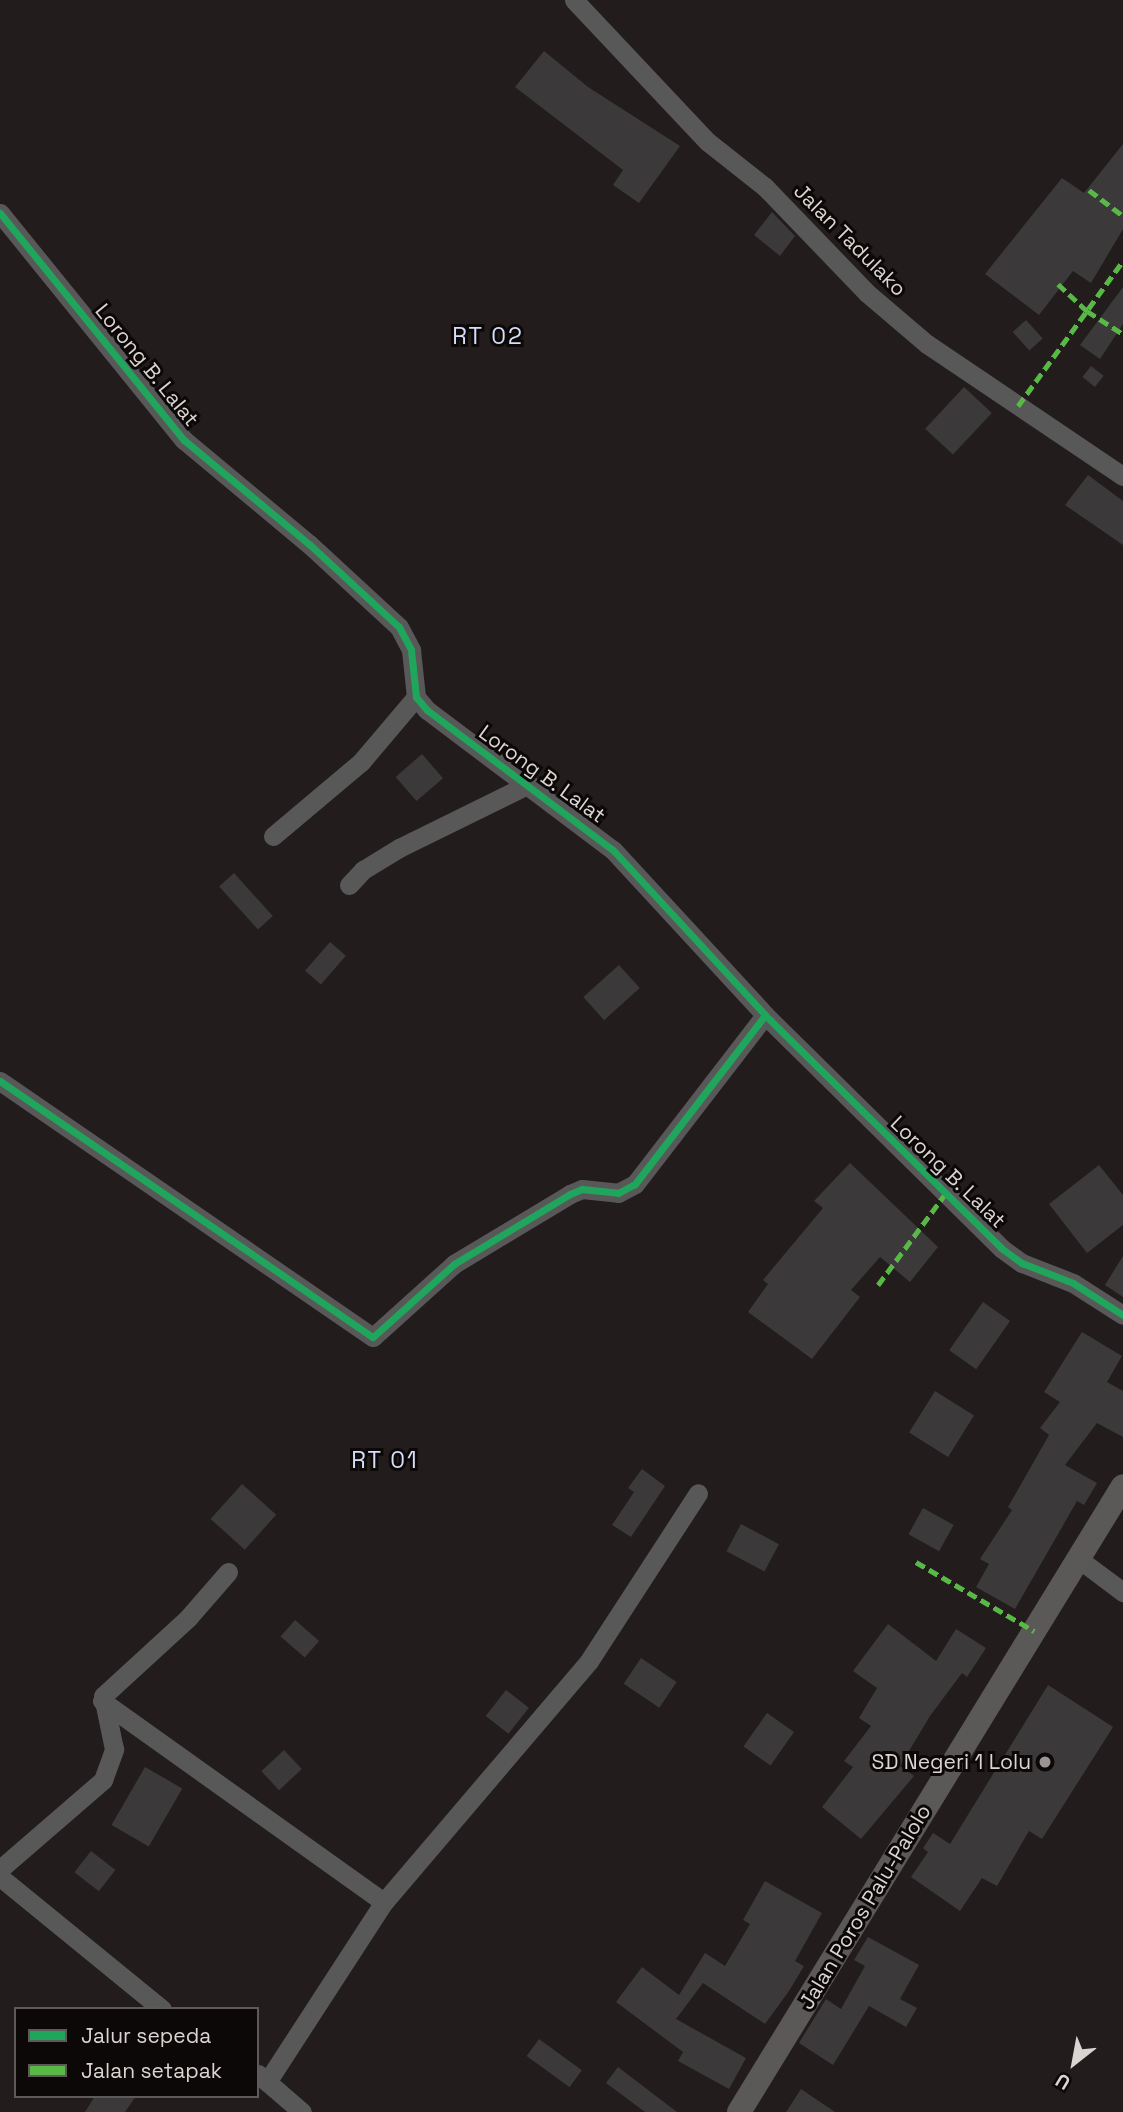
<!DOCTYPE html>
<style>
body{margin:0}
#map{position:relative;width:1123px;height:2112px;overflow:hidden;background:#221d1c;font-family:"Space Grotesk",sans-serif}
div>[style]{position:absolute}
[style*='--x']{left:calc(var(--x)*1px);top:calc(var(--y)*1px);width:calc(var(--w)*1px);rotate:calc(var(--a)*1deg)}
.building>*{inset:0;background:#3b393a;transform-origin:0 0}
.minor>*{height:19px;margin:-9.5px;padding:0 9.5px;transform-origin:9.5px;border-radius:9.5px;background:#595858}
.major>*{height:24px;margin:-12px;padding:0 12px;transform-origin:12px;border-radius:12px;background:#5b5858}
.quiet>*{height:5px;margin-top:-2.5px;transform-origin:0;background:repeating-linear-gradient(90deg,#58b947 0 10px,transparent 0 15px)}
.cycleway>*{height:7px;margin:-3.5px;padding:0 3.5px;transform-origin:3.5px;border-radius:3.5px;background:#20a55d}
.dots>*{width:19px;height:19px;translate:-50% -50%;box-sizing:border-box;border:4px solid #0b0807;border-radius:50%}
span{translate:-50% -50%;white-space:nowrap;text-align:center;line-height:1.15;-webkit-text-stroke:6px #0b0807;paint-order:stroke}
.street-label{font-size:21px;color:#dad5d3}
.poi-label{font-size:21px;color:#dad5d3}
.right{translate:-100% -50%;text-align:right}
.neighbourhood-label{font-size:23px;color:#d5ddf9;letter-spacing:2px}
.legend{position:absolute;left:14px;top:2007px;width:245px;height:91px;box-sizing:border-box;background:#0b0807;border:2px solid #5e5a59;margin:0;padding:9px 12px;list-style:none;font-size:21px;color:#dad5d3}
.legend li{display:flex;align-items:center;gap:14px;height:35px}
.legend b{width:35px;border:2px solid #5e5a59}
.north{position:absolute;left:1039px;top:2028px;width:70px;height:70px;-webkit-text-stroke:5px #0b0807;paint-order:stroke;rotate:211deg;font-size:19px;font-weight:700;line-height:28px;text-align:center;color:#dad5d3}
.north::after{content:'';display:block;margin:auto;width:24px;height:32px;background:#dad5d3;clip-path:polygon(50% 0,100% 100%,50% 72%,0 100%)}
</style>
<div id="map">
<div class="building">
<div style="clip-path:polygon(544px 51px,588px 87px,680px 146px,639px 203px,613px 185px,623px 170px,515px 87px)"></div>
<div style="clip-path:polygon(1123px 144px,1123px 229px,1091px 283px,1073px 271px,1039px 315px,985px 274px,1062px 178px,1084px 193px)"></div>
<div style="clip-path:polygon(772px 212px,795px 236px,780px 256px,754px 235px)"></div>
<div style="clip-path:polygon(1123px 287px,1123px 324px,1100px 359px,1080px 345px)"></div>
<div style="left:1026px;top:320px;width:25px;height:18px;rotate:48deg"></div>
<div style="left:1091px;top:366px;width:16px;height:14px;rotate:38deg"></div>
<div style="left:964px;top:387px;width:38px;height:57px;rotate:43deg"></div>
<div style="clip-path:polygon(1088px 475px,1123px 501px,1123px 545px,1065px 505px)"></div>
<div style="left:422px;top:754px;width:32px;height:35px;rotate:49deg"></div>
<div style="left:234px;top:873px;width:58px;height:20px;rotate:48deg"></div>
<div style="left:330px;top:942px;width:21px;height:38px;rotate:41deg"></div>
<div style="left:619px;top:965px;width:31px;height:48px;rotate:48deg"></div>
<div style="clip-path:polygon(850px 1163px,938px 1247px,910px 1282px,880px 1257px,851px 1290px,860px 1297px,812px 1359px,748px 1312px,768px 1284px,763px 1280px,823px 1208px,814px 1201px)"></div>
<div style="clip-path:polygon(1099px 1165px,1123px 1195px,1123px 1225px,1087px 1253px,1049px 1204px)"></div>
<div style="clip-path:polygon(1123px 1256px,1123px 1297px,1105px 1285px)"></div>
<div style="left:983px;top:1302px;width:33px;height:59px;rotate:35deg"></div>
<div style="clip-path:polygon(1082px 1332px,1122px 1356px,1107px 1382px,1123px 1391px,1123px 1437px,1097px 1423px,1065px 1465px,1097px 1483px,1084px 1505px,1077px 1501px,1015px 1609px,976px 1587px,989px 1564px,980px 1559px,1012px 1510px,1008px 1507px,1049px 1435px,1040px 1428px,1060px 1402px,1044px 1392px)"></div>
<div style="left:935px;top:1391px;width:46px;height:49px;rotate:32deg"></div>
<div style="clip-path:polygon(642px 1469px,665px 1486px,631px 1537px,612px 1525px,634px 1492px,628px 1488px)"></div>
<div style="left:242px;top:1484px;width:46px;height:47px;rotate:42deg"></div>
<div style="left:923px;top:1508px;width:35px;height:30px;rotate:29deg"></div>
<div style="left:741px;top:1524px;width:43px;height:31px;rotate:28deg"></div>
<div style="left:295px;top:1620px;width:32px;height:22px;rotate:41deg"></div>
<div style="clip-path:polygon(888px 1624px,936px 1661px,956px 1629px,986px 1648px,967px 1677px,962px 1673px,930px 1716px,900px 1766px,914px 1776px,861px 1839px,822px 1807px,853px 1767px,844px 1761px,871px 1726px,859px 1718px,877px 1688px,853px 1671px)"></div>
<div style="left:641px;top:1658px;width:43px;height:31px;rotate:34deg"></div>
<div style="clip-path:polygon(1048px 1685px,1113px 1727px,1042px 1839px,1029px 1831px,997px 1886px,982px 1878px,960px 1911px,911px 1877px,928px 1852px,923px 1848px,933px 1833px,950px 1844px)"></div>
<div style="left:506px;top:1690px;width:29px;height:33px;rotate:38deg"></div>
<div style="left:767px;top:1713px;width:33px;height:41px;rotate:35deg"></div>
<div style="left:284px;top:1750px;width:26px;height:31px;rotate:47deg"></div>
<div style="left:145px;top:1767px;width:43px;height:67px;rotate:30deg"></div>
<div style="left:91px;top:1851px;width:31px;height:27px;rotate:38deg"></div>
<div style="clip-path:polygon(765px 1881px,822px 1913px,795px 1961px,804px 1966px,789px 1991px,765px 2024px,703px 1983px,676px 2019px,746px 2058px,729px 2089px,678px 2061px,683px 2052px,616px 2002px,642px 1967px,679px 1995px,705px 1953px,725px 1966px,750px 1924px,743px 1920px)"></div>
<div style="clip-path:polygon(868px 1937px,919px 1965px,900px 1999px,917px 2008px,906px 2027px,869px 2006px,833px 2065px,799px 2043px,826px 1999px,841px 2009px,865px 1966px,854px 1960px)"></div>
<div style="left:539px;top:2039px;width:53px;height:21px;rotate:36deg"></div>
<div style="clip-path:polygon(618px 2067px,677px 2112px,645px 2112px,606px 2083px)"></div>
<div style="clip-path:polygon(801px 2089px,835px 2112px,786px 2112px)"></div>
<div style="clip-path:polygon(95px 2096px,136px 2096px,125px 2112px,85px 2112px)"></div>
</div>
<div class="minor">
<div style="--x:574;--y:0;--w:195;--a:46.7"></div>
<div style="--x:708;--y:142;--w:73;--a:38.3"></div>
<div style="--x:765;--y:187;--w:147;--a:46.1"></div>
<div style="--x:867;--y:293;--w:79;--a:40.4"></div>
<div style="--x:927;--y:344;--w:236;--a:34"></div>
<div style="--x:0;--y:213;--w:292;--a:51"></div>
<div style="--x:184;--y:440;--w:163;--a:39.8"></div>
<div style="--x:309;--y:544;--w:122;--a:42.7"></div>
<div style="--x:399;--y:627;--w:26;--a:62"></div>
<div style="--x:411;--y:650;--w:47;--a:83.9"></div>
<div style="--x:416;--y:697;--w:17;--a:50"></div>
<div style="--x:427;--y:710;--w:233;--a:37"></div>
<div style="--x:613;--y:850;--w:224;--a:47.3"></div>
<div style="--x:765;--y:1015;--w:332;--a:44.6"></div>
<div style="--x:1001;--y:1248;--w:26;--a:36"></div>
<div style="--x:1022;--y:1263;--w:55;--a:21.4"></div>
<div style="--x:1073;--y:1283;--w:59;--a:32.6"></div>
<div style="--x:273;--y:836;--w:115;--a:-40.1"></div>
<div style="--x:361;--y:762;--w:85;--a:-49.8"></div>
<div style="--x:349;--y:885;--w:21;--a:-47"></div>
<div style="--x:363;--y:870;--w:42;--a:-31.4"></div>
<div style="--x:399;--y:848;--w:145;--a:-26.2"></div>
<div style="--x:0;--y:1081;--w:452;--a:34.5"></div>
<div style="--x:373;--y:1337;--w:109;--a:-42"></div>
<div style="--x:454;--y:1264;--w:135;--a:-31.1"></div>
<div style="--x:570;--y:1194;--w:13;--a:-23"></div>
<div style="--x:582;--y:1189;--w:36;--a:6"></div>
<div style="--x:618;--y:1193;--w:19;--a:-28"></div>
<div style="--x:635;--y:1184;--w:213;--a:-52.4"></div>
<div style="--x:1080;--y:1560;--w:54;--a:36.7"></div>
<div style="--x:102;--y:1701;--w:346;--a:35.5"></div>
<div style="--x:0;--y:1869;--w:136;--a:-40.8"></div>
<div style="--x:103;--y:1780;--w:33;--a:-70"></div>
<div style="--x:114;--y:1749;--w:54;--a:-101.7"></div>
<div style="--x:103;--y:1696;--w:115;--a:-42.5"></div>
<div style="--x:188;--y:1618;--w:61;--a:-49"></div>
<div style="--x:0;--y:1877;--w:209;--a:39.2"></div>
<div style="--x:258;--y:2074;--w:58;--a:40.8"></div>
<div style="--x:267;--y:2082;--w:215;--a:-57"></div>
<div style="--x:384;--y:1902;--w:316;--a:-49.6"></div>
<div style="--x:589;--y:1661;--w:200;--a:-57"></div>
</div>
<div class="major">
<div style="--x:739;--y:2112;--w:734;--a:-58.47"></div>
</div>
<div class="quiet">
<div style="--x:1089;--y:190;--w:43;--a:37.4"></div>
<div style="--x:1058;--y:284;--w:40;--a:43"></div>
<div style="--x:1087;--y:311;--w:43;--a:32.6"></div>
<div style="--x:1018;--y:406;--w:179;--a:-54.1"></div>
<div style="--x:878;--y:1285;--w:114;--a:-53.5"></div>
<div style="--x:916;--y:1562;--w:137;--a:30.3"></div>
</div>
<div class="cycleway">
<div style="--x:0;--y:213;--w:292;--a:51"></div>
<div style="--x:184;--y:440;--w:163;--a:39.8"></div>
<div style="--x:309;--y:544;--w:122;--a:42.7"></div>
<div style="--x:399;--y:627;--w:26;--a:62"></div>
<div style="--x:411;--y:650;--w:47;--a:83.9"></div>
<div style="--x:416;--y:697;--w:17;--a:50"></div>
<div style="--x:427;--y:710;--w:233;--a:37"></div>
<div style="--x:613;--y:850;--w:224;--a:47.3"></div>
<div style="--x:765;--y:1015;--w:332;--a:44.6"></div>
<div style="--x:1001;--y:1248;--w:26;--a:36"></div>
<div style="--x:1022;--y:1263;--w:55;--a:21.4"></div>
<div style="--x:1073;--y:1283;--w:59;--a:32.6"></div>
<div style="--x:0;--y:1081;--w:452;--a:34.5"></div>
<div style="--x:373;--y:1337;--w:109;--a:-42"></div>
<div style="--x:454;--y:1264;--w:135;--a:-31.1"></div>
<div style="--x:570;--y:1194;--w:13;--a:-23"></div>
<div style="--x:582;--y:1189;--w:36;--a:6"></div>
<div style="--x:618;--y:1193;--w:19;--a:-28"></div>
<div style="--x:635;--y:1184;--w:213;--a:-52.4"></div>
</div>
<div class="dots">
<div style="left:1045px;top:1762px;background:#9a9593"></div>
</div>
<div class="street-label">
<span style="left:850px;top:240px;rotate:45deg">Jalan Tadulako</span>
<span style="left:147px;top:365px;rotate:51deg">Lorong B. Lalat</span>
<span style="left:542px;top:774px;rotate:36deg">Lorong B. Lalat</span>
<span style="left:948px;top:1172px;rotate:44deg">Lorong B. Lalat</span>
<span style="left:865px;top:1907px;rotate:-59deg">Jalan Poros Palu-Palolo</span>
</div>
<div class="poi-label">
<span class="right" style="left:1031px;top:1762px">SD Negeri 1 Lolu</span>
</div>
<div class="neighbourhood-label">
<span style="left:488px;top:336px">RT 02</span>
<span style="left:385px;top:1460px">RT 01</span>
</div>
<ul class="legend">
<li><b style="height:9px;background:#20a55d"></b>Jalur sepeda</li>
<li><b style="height:9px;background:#58b947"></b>Jalan setapak</li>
</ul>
<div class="north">U</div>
</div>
